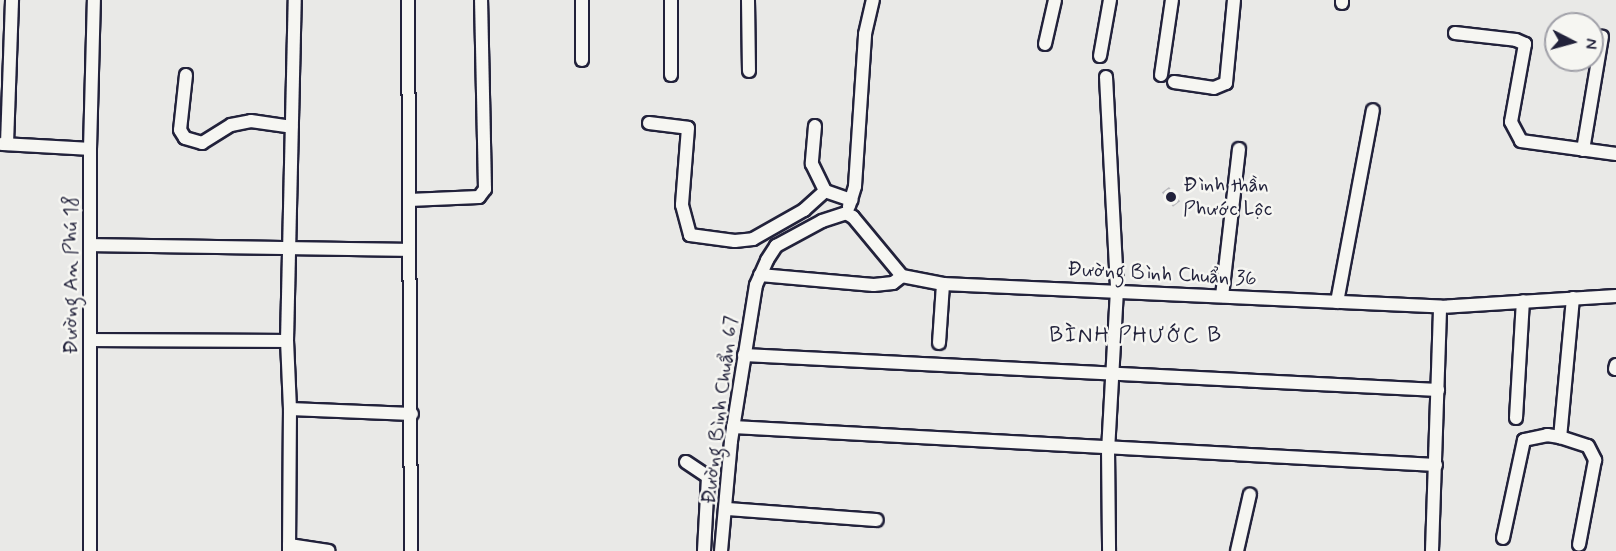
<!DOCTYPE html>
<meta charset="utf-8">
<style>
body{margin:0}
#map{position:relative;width:1616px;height:551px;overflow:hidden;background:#e9e9e7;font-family:Mynerve,sans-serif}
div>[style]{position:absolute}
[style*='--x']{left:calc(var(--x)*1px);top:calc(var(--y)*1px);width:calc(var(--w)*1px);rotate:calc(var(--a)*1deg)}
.building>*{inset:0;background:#b8b8bc;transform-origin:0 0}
.roads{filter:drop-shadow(2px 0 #22223b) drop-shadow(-2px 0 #22223b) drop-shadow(0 2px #22223b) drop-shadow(0 -2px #22223b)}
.minor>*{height:12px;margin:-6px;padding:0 6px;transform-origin:6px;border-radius:6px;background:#f6f6f2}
.dots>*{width:16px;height:16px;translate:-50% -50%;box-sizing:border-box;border:3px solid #f6f6f2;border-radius:50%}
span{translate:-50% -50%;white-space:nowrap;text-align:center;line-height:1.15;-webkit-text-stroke:5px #f6f6f2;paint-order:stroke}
.poi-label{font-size:21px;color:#22223b}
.left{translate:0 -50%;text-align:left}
.street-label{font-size:21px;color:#22223b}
.neighbourhood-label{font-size:22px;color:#22223b;letter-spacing:1.5px}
.north{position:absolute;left:1544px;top:12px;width:60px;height:60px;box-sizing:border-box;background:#f6f6f2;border:2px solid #a1a1a9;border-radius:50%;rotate:96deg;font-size:16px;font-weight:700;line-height:24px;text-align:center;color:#22223b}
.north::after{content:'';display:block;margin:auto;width:21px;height:27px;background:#22223b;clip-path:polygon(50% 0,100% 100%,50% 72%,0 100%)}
</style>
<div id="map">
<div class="building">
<div style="left:1169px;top:187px;width:18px;height:9px;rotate:52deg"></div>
</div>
<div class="roads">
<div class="minor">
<div style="--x:408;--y:0;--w:551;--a:89.69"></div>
<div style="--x:582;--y:0;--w:60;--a:90"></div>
<div style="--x:671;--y:0;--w:75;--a:90"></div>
<div style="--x:748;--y:0;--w:71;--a:89.2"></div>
<div style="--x:1342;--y:3;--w:3;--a:-90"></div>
<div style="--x:1455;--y:33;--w:61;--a:6.5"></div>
<div style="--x:1516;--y:40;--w:10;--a:24"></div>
<div style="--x:1525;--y:44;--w:79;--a:100.2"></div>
<div style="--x:1511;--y:122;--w:21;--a:62"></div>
<div style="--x:1521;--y:141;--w:96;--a:7.8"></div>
<div style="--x:1045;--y:44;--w:45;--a:-77.2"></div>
<div style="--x:1100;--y:56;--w:57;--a:-79.9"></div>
<div style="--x:186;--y:75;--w:55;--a:96.2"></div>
<div style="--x:180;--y:130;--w:9;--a:58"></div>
<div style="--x:185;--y:138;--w:18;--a:16"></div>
<div style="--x:202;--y:143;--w:34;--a:-32"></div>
<div style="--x:231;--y:125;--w:20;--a:-11"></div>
<div style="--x:251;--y:121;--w:41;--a:8.3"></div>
<div style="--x:1161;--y:75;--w:76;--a:-81.7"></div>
<div style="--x:1106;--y:77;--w:213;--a:87"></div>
<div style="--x:1117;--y:290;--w:159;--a:93.2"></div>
<div style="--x:1108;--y:449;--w:102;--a:89.4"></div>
<div style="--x:1174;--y:82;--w:40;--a:8.5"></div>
<div style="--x:1214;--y:88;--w:13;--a:-23"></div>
<div style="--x:1226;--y:83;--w:83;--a:-84.5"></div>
<div style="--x:649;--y:123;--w:39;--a:7"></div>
<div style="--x:688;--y:128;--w:77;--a:94.5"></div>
<div style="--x:682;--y:205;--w:31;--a:75"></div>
<div style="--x:690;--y:235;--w:45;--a:7.6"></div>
<div style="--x:735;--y:241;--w:18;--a:-6"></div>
<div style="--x:753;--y:239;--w:59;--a:-29.6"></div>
<div style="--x:804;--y:210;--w:28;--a:-42"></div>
<div style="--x:825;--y:191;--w:28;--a:19"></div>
<div style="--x:815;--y:126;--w:38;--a:95"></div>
<div style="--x:812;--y:164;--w:30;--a:64"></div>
<div style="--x:1;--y:144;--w:89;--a:3.2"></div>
<div style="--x:7;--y:144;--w:144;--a:-88"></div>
<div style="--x:1583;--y:150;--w:115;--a:-80.5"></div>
<div style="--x:409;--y:200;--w:70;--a:-2.5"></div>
<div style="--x:479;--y:197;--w:10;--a:-53"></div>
<div style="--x:485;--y:189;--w:189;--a:-91.2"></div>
<div style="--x:849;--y:206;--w:21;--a:-73"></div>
<div style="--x:855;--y:186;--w:152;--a:-86.2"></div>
<div style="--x:865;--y:34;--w:35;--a:-77"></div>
<div style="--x:91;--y:245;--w:318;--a:0.9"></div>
<div style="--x:760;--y:275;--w:114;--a:5"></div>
<div style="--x:874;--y:285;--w:19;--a:-6"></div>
<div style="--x:893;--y:283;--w:11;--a:-38"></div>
<div style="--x:1222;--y:296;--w:148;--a:-83.4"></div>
<div style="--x:1573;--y:298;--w:140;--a:95.3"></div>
<div style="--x:1560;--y:437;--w:29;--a:18"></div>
<div style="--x:1588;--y:446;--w:16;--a:63"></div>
<div style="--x:1595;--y:460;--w:86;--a:100.7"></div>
<div style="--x:1337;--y:302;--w:195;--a:-79.4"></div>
<div style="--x:91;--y:340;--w:196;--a:0.3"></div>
<div style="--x:939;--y:343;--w:59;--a:-86.1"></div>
<div style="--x:744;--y:355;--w:695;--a:2.89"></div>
<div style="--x:1615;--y:369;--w:4;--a:-76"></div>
<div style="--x:290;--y:409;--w:122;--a:2.3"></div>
<div style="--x:1516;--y:418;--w:117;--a:-86.6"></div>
<div style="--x:733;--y:427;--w:704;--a:3.09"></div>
<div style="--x:686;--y:462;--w:27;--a:34"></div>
<div style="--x:708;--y:477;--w:74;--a:93.1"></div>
<div style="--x:727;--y:509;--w:150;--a:4.2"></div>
<div style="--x:1503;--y:538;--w:100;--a:-77.9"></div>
<div style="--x:1524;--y:440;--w:24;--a:-12"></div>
<div style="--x:1547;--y:435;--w:13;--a:9"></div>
<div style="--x:289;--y:545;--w:40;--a:8.5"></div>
<div style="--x:90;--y:551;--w:402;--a:-90"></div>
<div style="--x:90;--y:149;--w:149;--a:-88.5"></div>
<div style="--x:289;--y:551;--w:142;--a:-89.6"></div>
<div style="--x:290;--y:409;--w:68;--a:-92.5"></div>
<div style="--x:287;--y:341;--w:341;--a:-88.7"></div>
<div style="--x:721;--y:551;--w:110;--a:-84.8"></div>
<div style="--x:731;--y:441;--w:158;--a:-80.9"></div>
<div style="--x:756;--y:285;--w:27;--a:-66"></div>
<div style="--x:767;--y:260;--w:17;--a:-57"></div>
<div style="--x:776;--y:246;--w:52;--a:-28.5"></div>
<div style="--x:822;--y:221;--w:25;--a:-18"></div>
<div style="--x:846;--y:213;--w:8;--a:30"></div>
<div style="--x:853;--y:217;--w:77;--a:50.3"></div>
<div style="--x:902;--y:276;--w:42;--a:11"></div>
<div style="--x:943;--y:284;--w:498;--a:2.6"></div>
<div style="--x:1440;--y:307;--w:176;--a:-3.6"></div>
<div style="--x:1237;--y:551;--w:58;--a:-77.2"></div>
<div style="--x:1432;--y:551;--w:244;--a:-88.1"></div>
</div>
</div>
<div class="dots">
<div style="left:1171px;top:197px;background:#22223b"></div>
</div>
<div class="poi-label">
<span class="left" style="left:1183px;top:197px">Đình thần<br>Phước Lộc</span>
</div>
<div class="street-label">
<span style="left:1162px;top:274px;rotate:3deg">Đường Bình Chuẩn 36</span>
<span style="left:71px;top:275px;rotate:-90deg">Đường An Phú 18</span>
<span style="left:720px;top:410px;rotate:-83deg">Đường Bình Chuẩn 67</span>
</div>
<div class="neighbourhood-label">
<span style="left:1136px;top:337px">BÌNH PHƯỚC B</span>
</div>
<div class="north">N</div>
</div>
